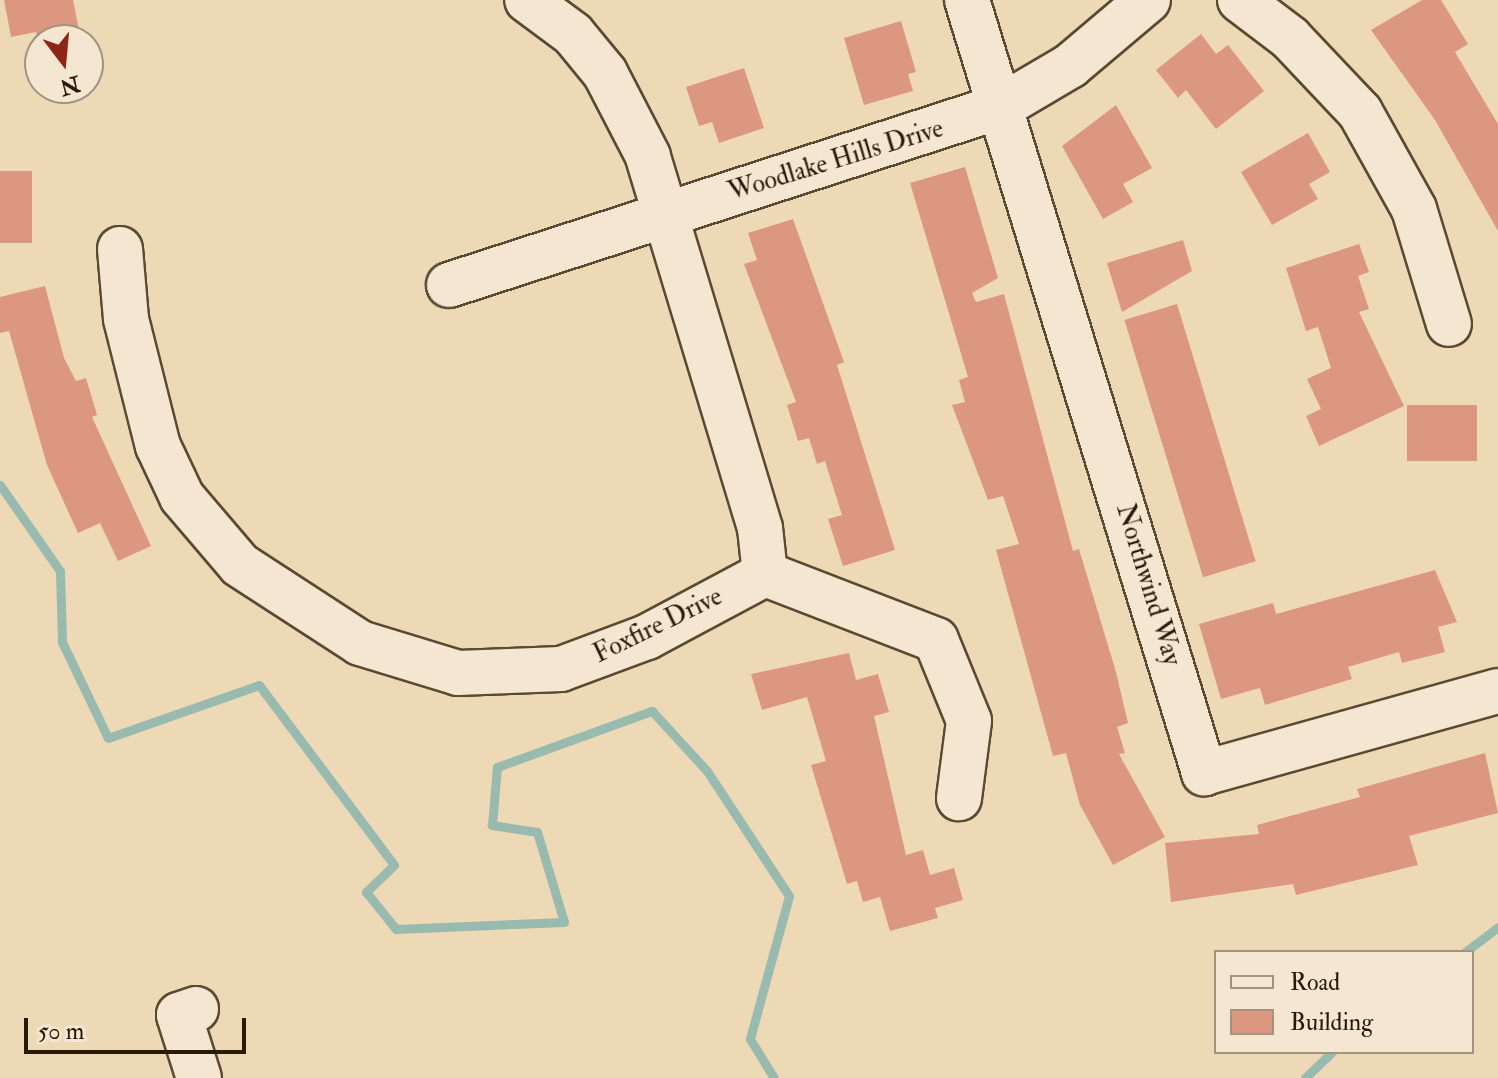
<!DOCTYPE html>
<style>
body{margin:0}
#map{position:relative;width:1498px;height:1078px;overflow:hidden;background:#eed9b7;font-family:"IM FELL Double Pica",serif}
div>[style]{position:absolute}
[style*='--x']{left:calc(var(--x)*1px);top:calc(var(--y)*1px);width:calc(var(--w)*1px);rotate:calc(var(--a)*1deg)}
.stream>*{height:9px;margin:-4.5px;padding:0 4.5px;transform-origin:4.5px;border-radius:4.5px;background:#99baae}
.building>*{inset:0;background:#dc9781;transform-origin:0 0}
.roads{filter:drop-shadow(2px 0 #5a4a32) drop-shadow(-2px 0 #5a4a32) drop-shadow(0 2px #5a4a32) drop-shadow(0 -2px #5a4a32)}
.minor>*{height:44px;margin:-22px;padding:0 22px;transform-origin:22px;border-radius:22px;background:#f4e6d0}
span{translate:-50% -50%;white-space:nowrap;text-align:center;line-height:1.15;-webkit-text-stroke:6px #f4e6d0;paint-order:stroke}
.street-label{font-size:26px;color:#281a06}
.legend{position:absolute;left:1214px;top:950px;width:260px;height:104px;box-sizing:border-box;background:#f4e6d0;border:2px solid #a2947f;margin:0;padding:10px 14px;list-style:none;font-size:24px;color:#281a06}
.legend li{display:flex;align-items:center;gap:16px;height:40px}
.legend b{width:40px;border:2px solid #a2947f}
.north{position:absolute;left:24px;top:24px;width:80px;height:80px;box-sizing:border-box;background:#f4e6d0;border:2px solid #a2947f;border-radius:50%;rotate:164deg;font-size:22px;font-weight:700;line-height:32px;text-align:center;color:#281a06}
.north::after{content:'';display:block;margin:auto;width:28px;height:36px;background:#8f2418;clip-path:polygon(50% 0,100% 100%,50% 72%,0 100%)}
.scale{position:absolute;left:24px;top:1018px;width:222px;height:36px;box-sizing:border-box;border:4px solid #281a06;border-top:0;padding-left:10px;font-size:24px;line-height:28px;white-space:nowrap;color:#281a06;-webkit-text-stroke:6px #f4e6d0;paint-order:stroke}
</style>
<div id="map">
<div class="stream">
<div style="--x:0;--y:485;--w:105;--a:55.1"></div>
<div style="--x:60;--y:571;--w:71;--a:88.4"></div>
<div style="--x:62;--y:642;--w:106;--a:64.4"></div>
<div style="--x:108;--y:738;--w:160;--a:-19.3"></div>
<div style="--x:259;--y:685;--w:225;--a:53.1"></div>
<div style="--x:394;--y:865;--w:39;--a:136"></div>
<div style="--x:366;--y:892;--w:48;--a:51"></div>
<div style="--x:396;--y:929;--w:168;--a:-2.4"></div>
<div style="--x:564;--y:922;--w:94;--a:-106.7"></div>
<div style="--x:537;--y:832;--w:46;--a:-171.2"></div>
<div style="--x:492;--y:825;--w:58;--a:-85.1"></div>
<div style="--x:497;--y:767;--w:165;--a:-19.9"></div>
<div style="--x:652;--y:711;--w:81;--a:47.5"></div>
<div style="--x:707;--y:771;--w:149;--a:56.7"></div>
<div style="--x:789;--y:896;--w:148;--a:105.3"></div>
<div style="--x:750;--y:1039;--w:46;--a:58.4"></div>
<div style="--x:1465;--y:952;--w:41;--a:-37.1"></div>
<div style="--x:1305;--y:1078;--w:37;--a:-44"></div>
</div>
<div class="building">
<div style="clip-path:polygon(4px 0,73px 0,81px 40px,38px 40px,36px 32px,11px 37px)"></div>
<div style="clip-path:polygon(1422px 0,1441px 0,1468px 44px,1455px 52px,1498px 124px,1498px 231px,1435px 120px,1371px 30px)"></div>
<div style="clip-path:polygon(901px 21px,916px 72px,908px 74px,913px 91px,864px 105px,844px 38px)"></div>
<div style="clip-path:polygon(1201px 34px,1216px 54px,1228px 45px,1264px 91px,1216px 129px,1186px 90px,1178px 98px,1156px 70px)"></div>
<div style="clip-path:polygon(744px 68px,764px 128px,719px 143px,712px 122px,699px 126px,686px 87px)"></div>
<div style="clip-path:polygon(1116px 105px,1152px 168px,1123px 184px,1133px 202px,1103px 219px,1062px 146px)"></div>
<div style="clip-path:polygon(1308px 133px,1330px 172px,1309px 184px,1318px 199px,1272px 225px,1241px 172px)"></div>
<div style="clip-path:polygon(965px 167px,998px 278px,972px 293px,976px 302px,1004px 294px,1073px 551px,1079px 549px,1116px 672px,1128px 723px,1117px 727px,1125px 753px,1119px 754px,1165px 837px,1113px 865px,1080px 805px,1066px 753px,1053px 756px,996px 550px,1019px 544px,1003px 496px,988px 500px,952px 405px,965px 402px,959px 380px,968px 377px,910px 183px)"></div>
<div style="left:0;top:171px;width:32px;height:72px"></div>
<div style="clip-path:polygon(793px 219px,844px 362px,837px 365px,895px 550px,843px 566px,828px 519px,842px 515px,825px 461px,817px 464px,809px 438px,798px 441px,787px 405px,796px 402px,744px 264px,757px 260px,748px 233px)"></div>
<div style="clip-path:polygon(1183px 240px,1192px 271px,1122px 312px,1107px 263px)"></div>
<div style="clip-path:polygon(1359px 244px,1369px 272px,1358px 276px,1369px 309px,1359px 312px,1404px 406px,1319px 446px,1306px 416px,1321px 409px,1307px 379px,1331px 368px,1318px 327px,1306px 331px,1286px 268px)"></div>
<div style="clip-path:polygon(45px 286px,64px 358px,76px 381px,86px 378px,97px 415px,92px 417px,151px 546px,118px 561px,100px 523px,78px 533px,47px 465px,9px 331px,0 333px,0 297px)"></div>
<div style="left:1177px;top:304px;width:269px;height:55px;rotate:73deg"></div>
<div style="left:1407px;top:405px;width:70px;height:56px"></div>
<div style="clip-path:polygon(1435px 570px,1457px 622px,1438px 627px,1445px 652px,1402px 663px,1399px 652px,1348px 667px,1352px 679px,1265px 705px,1260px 688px,1221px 699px,1199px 624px,1273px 603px,1276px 614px)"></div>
<div style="clip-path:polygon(849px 653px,856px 680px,878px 674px,889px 712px,874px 716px,906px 855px,923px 850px,930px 875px,954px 868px,963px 900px,935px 908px,938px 918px,890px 931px,880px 897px,863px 902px,857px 881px,847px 884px,811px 765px,826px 761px,807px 697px,762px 710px,751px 674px)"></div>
<div style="clip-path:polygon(1485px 753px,1498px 813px,1409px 836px,1418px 865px,1296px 895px,1293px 884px,1171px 902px,1165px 843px,1259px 834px,1257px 825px,1360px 797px,1357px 789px)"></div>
</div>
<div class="roads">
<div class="minor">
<div style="--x:967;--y:0;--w:809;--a:72.95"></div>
<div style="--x:1204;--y:773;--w:305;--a:-15.6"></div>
<div style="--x:1240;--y:0;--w:63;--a:37.2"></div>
<div style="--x:1290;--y:38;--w:102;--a:46.6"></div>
<div style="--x:1360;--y:112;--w:111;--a:60.9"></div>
<div style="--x:1414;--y:209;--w:120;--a:73.1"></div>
<div style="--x:120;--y:249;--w:70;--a:85.1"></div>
<div style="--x:126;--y:319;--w:131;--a:75.9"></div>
<div style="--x:158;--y:446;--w:56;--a:64.8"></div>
<div style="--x:182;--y:497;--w:89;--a:49.5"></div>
<div style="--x:240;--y:565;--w:143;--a:33"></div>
<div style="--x:360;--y:643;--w:102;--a:17"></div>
<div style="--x:458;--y:673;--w:103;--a:-2.2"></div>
<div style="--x:561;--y:669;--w:92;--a:-20.4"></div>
<div style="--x:647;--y:637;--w:134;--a:-28.1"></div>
<div style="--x:765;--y:574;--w:46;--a:-96.2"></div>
<div style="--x:760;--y:528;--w:388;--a:-106.8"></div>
<div style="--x:648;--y:156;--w:93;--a:-117.4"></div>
<div style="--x:605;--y:73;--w:50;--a:-129.4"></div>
<div style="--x:573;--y:34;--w:57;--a:-143.5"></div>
<div style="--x:449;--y:285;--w:581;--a:-17.94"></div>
<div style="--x:1002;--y:106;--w:79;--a:-30.5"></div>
<div style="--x:1070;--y:66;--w:102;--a:-40.2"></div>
<div style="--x:765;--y:574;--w:183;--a:21.1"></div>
<div style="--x:936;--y:640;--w:87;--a:67.8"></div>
<div style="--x:969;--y:721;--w:78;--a:97.4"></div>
<div style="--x:196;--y:1009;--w:18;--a:161"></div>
<div style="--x:179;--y:1015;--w:66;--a:72.4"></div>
</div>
</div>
<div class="street-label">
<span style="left:836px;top:161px;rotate:-17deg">Woodlake Hills Drive</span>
<span style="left:1148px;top:585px;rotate:73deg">Northwind Way</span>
<span style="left:658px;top:626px;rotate:-26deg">Foxfire Drive</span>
</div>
<ul class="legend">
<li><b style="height:10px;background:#f4e6d0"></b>Road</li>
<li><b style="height:22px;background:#dc9781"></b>Building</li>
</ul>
<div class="north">N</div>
<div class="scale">50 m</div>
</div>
